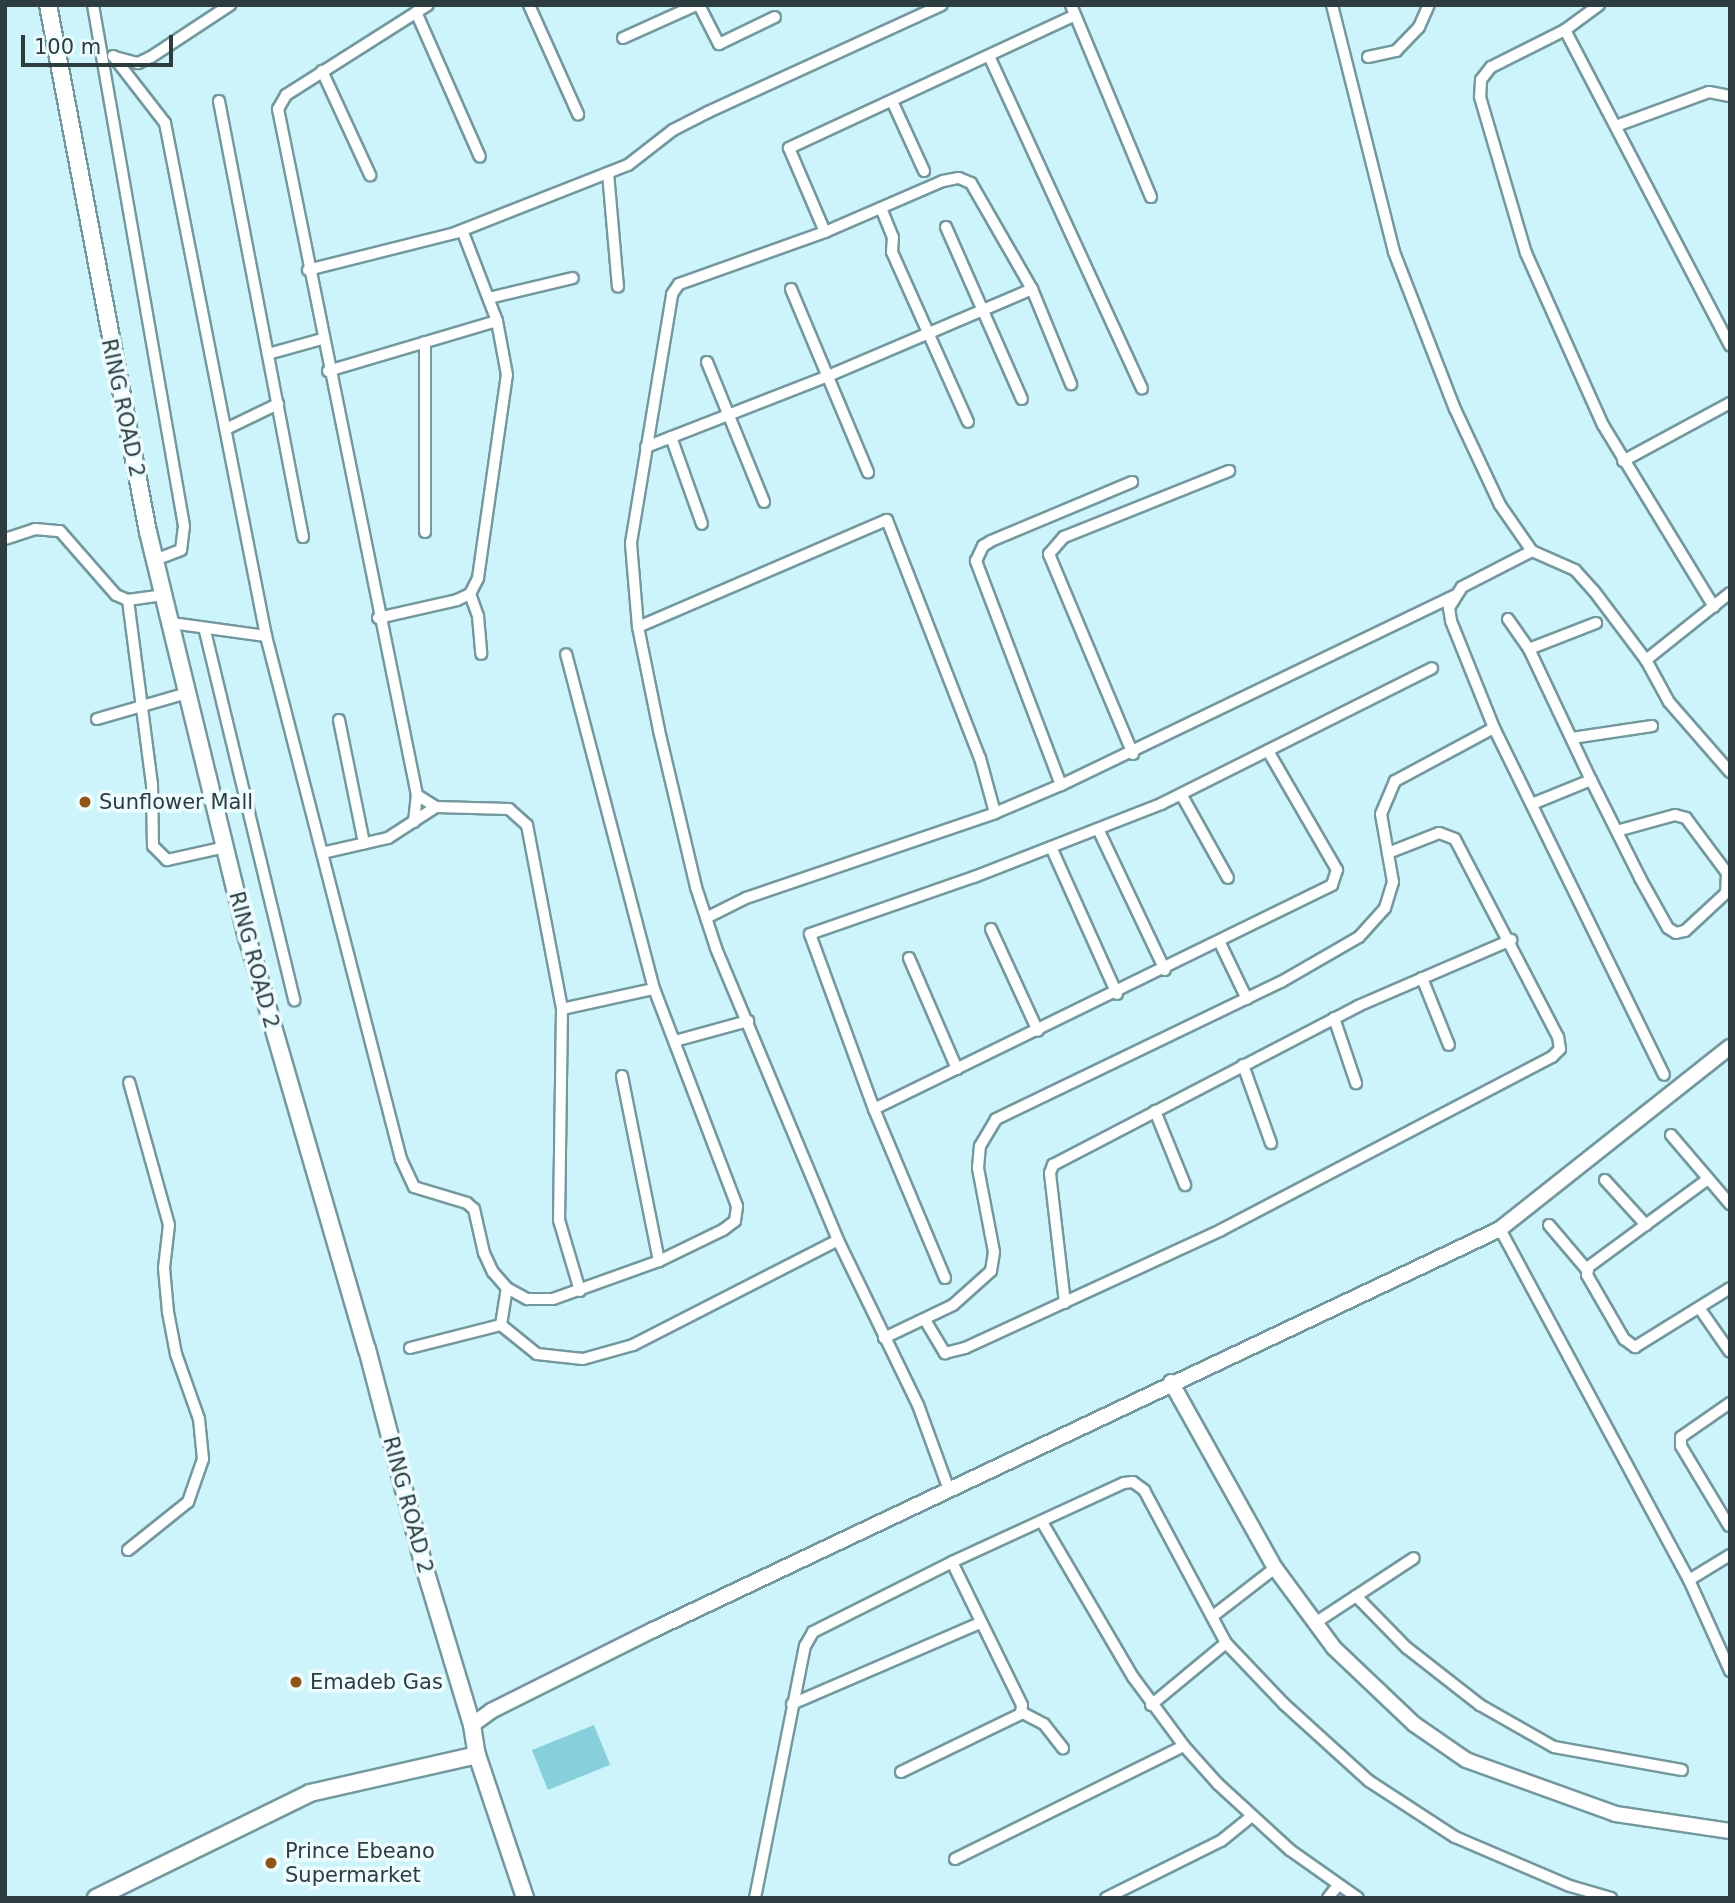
<!DOCTYPE html>
<style>
body{margin:0}
#map{position:relative;width:1735px;height:1903px;overflow:hidden;background:#cdf4fb;font-family:"DejaVu Sans",sans-serif}
div>[style]{position:absolute}
[style*='--x']{left:calc(var(--x)*1px);top:calc(var(--y)*1px);width:calc(var(--w)*1px);rotate:calc(var(--a)*1deg)}
.green>*{inset:0;background:#87d0db;transform-origin:0 0}
.roads{filter:drop-shadow(2px 0 #73989e) drop-shadow(-2px 0 #73989e) drop-shadow(0 2px #73989e) drop-shadow(0 -2px #73989e)}
.street>*{height:10px;margin:-5px;padding:0 5px;transform-origin:5px;border-radius:5px;background:#fff}
.secondary>*{height:14px;margin:-7px;padding:0 7px;transform-origin:7px;border-radius:7px;background:#fff}
.primary>*{height:16px;margin:-8px;padding:0 8px;transform-origin:8px;border-radius:8px;background:#fff}
.dots>*{width:19px;height:19px;translate:-50% -50%;box-sizing:border-box;border:4px solid #edfdff;border-radius:50%}
span{translate:-50% -50%;white-space:nowrap;text-align:center;line-height:1.15;-webkit-text-stroke:7px #edfdff;paint-order:stroke}
.street-label{font-size:21px;color:#2d3d3f}
.poi-label{font-size:21px;color:#2d3d3f}
.left{translate:0 -50%;text-align:left}
.frame{position:absolute;inset:0;border:7px solid #2d3d3f;pointer-events:none}
.scale{position:absolute;left:21px;top:35px;width:152px;height:32px;box-sizing:border-box;border:4px solid #2d3d3f;border-top:0;padding-left:9px;font-size:21px;line-height:24px;white-space:nowrap;color:#2d3d3f;-webkit-text-stroke:5px #edfdff;paint-order:stroke}
</style>
<div id="map">
<div class="green">
<div style="left:594px;top:1725px;width:43px;height:67px;rotate:68deg"></div>
</div>
<div class="roads">
<div class="street">
<div style="--x:93;--y:5;--w:529;--a:80.09"></div>
<div style="--x:184;--y:526;--w:24;--a:97"></div>
<div style="--x:181;--y:550;--w:28;--a:159"></div>
<div style="--x:529;--y:5;--w:120;--a:65.8"></div>
<div style="--x:699;--y:5;--w:44;--a:62.9"></div>
<div style="--x:719;--y:44;--w:62;--a:-25.7"></div>
<div style="--x:1071;--y:5;--w:208;--a:67.4"></div>
<div style="--x:1332;--y:5;--w:255;--a:75.9"></div>
<div style="--x:1394;--y:252;--w:168;--a:68.8"></div>
<div style="--x:1455;--y:409;--w:106;--a:64.9"></div>
<div style="--x:1500;--y:505;--w:56;--a:55.2"></div>
<div style="--x:1532;--y:551;--w:47;--a:23.8"></div>
<div style="--x:1575;--y:570;--w:28;--a:48"></div>
<div style="--x:1594;--y:591;--w:86;--a:53"></div>
<div style="--x:1646;--y:660;--w:48;--a:61.3"></div>
<div style="--x:1669;--y:702;--w:93;--a:48.9"></div>
<div style="--x:1599;--y:5;--w:42;--a:143.7"></div>
<div style="--x:1565;--y:30;--w:83;--a:153.4"></div>
<div style="--x:1491;--y:67;--w:16;--a:128"></div>
<div style="--x:1481;--y:80;--w:17;--a:93"></div>
<div style="--x:1480;--y:97;--w:163;--a:73.6"></div>
<div style="--x:1526;--y:253;--w:188;--a:65.9"></div>
<div style="--x:1603;--y:425;--w:213;--a:58.6"></div>
<div style="--x:416;--y:12;--w:158;--a:66.2"></div>
<div style="--x:1565;--y:30;--w:356;--a:62.4"></div>
<div style="--x:623;--y:38;--w:80;--a:-24.3"></div>
<div style="--x:113;--y:56;--w:85;--a:52.2"></div>
<div style="--x:165;--y:123;--w:523;--a:78.86"></div>
<div style="--x:266;--y:636;--w:540;--a:75.53"></div>
<div style="--x:401;--y:1159;--w:31;--a:65"></div>
<div style="--x:414;--y:1187;--w:55;--a:16.8"></div>
<div style="--x:467;--y:1203;--w:9;--a:41"></div>
<div style="--x:474;--y:1209;--w:45;--a:77.2"></div>
<div style="--x:484;--y:1253;--w:21;--a:65"></div>
<div style="--x:493;--y:1272;--w:21;--a:49"></div>
<div style="--x:507;--y:1288;--w:23;--a:29"></div>
<div style="--x:527;--y:1299;--w:26;--a:0"></div>
<div style="--x:553;--y:1299;--w:113;--a:-19.7"></div>
<div style="--x:659;--y:1261;--w:71;--a:-25.8"></div>
<div style="--x:723;--y:1230;--w:15;--a:-37"></div>
<div style="--x:735;--y:1221;--w:15;--a:-82"></div>
<div style="--x:737;--y:1206;--w:232;--a:-110.9"></div>
<div style="--x:654;--y:989;--w:346;--a:-104.7"></div>
<div style="--x:989;--y:56;--w:366;--a:65.3"></div>
<div style="--x:115;--y:57;--w:24;--a:15"></div>
<div style="--x:138;--y:63;--w:14;--a:-25"></div>
<div style="--x:151;--y:57;--w:95;--a:-33.4"></div>
<div style="--x:1368;--y:57;--w:29;--a:-12"></div>
<div style="--x:1396;--y:51;--w:33;--a:-46"></div>
<div style="--x:1419;--y:27;--w:24;--a:-66"></div>
<div style="--x:322;--y:71;--w:115;--a:65.2"></div>
<div style="--x:219;--y:101;--w:444;--a:79.1"></div>
<div style="--x:892;--y:101;--w:77;--a:65.4"></div>
<div style="--x:1616;--y:126;--w:99;--a:-20.1"></div>
<div style="--x:1709;--y:92;--w:21;--a:11"></div>
<div style="--x:608;--y:173;--w:114;--a:85"></div>
<div style="--x:881;--y:208;--w:31;--a:68"></div>
<div style="--x:893;--y:237;--w:15;--a:94"></div>
<div style="--x:892;--y:252;--w:186;--a:65.9"></div>
<div style="--x:946;--y:227;--w:188;--a:66.2"></div>
<div style="--x:825;--y:232;--w:91;--a:-113.2"></div>
<div style="--x:789;--y:148;--w:315;--a:-24.9"></div>
<div style="--x:308;--y:270;--w:152;--a:-14.1"></div>
<div style="--x:455;--y:233;--w:186;--a:-21.5"></div>
<div style="--x:628;--y:165;--w:57;--a:-37.9"></div>
<div style="--x:673;--y:130;--w:39;--a:-27"></div>
<div style="--x:708;--y:112;--w:257;--a:-24.6"></div>
<div style="--x:791;--y:289;--w:199;--a:67.2"></div>
<div style="--x:489;--y:298;--w:86;--a:-13.4"></div>
<div style="--x:425;--y:342;--w:190;--a:90"></div>
<div style="--x:268;--y:354;--w:56;--a:-15.5"></div>
<div style="--x:707;--y:362;--w:151;--a:67.8"></div>
<div style="--x:328;--y:371;--w:176;--a:-16.5"></div>
<div style="--x:226;--y:429;--w:58;--a:-25.7"></div>
<div style="--x:671;--y:437;--w:92;--a:70.4"></div>
<div style="--x:646;--y:447;--w:193;--a:-21.3"></div>
<div style="--x:826;--y:377;--w:224;--a:-23.1"></div>
<div style="--x:1623;--y:461;--w:122;--a:-28.5"></div>
<div style="--x:5;--y:539;--w:32;--a:-18"></div>
<div style="--x:35;--y:529;--w:25;--a:5"></div>
<div style="--x:60;--y:531;--w:85;--a:48.8"></div>
<div style="--x:116;--y:595;--w:13;--a:23"></div>
<div style="--x:128;--y:600;--w:35;--a:-8"></div>
<div style="--x:1532;--y:551;--w:79;--a:152.8"></div>
<div style="--x:1462;--y:587;--w:25;--a:122"></div>
<div style="--x:1449;--y:608;--w:13;--a:81"></div>
<div style="--x:1451;--y:621;--w:115;--a:68.1"></div>
<div style="--x:1494;--y:728;--w:386;--a:63.9"></div>
<div style="--x:470;--y:594;--w:23;--a:70"></div>
<div style="--x:478;--y:616;--w:38;--a:85"></div>
<div style="--x:128;--y:600;--w:186;--a:82.6"></div>
<div style="--x:152;--y:784;--w:62;--a:89.1"></div>
<div style="--x:153;--y:846;--w:20;--a:45"></div>
<div style="--x:167;--y:860;--w:59;--a:-12.6"></div>
<div style="--x:378;--y:618;--w:81;--a:-12.8"></div>
<div style="--x:457;--y:600;--w:14;--a:-25"></div>
<div style="--x:470;--y:594;--w:18;--a:-63"></div>
<div style="--x:478;--y:578;--w:205;--a:-81.9"></div>
<div style="--x:507;--y:375;--w:55;--a:-100.5"></div>
<div style="--x:497;--y:321;--w:97;--a:-111"></div>
<div style="--x:1508;--y:619;--w:37;--a:55"></div>
<div style="--x:1529;--y:649;--w:145;--a:64.7"></div>
<div style="--x:1591;--y:780;--w:110;--a:63.4"></div>
<div style="--x:1640;--y:878;--w:57;--a:60.8"></div>
<div style="--x:1668;--y:928;--w:9;--a:32"></div>
<div style="--x:1676;--y:933;--w:9;--a:-13"></div>
<div style="--x:1685;--y:931;--w:56;--a:-42.8"></div>
<div style="--x:1726;--y:893;--w:20;--a:-87"></div>
<div style="--x:1727;--y:873;--w:69;--a:-126.7"></div>
<div style="--x:1686;--y:818;--w:11;--a:-165"></div>
<div style="--x:1675;--y:815;--w:60;--a:164.6"></div>
<div style="--x:171;--y:623;--w:96;--a:7.8"></div>
<div style="--x:638;--y:627;--w:271;--a:-23.3"></div>
<div style="--x:887;--y:520;--w:256;--a:68.7"></div>
<div style="--x:980;--y:758;--w:57;--a:74.7"></div>
<div style="--x:205;--y:631;--w:380;--a:76.4"></div>
<div style="--x:1529;--y:649;--w:72;--a:-21.2"></div>
<div style="--x:1646;--y:660;--w:107;--a:-38.6"></div>
<div style="--x:97;--y:719;--w:94;--a:-16.1"></div>
<div style="--x:339;--y:720;--w:126;--a:78.5"></div>
<div style="--x:1572;--y:738;--w:81;--a:-8.5"></div>
<div style="--x:1133;--y:754;--w:217;--a:-112.8"></div>
<div style="--x:1049;--y:554;--w:23;--a:-49"></div>
<div style="--x:1064;--y:537;--w:178;--a:-21.8"></div>
<div style="--x:1061;--y:785;--w:240;--a:-110.8"></div>
<div style="--x:976;--y:561;--w:17;--a:-65"></div>
<div style="--x:983;--y:546;--w:9;--a:-32"></div>
<div style="--x:991;--y:541;--w:153;--a:-22.7"></div>
<div style="--x:1181;--y:794;--w:96;--a:60.8"></div>
<div style="--x:417;--y:795;--w:22;--a:32"></div>
<div style="--x:436;--y:807;--w:73;--a:1.6"></div>
<div style="--x:509;--y:809;--w:24;--a:42"></div>
<div style="--x:527;--y:825;--w:187;--a:79.2"></div>
<div style="--x:562;--y:1009;--w:211;--a:90.8"></div>
<div style="--x:559;--y:1220;--w:74;--a:73.5"></div>
<div style="--x:1532;--y:804;--w:64;--a:-22.1"></div>
<div style="--x:414;--y:822;--w:27;--a:-84"></div>
<div style="--x:417;--y:795;--w:700;--a:-101.45"></div>
<div style="--x:278;--y:109;--w:16;--a:-60"></div>
<div style="--x:286;--y:95;--w:168;--a:-32.4"></div>
<div style="--x:1098;--y:829;--w:156;--a:64.6"></div>
<div style="--x:1051;--y:847;--w:161;--a:65.8"></div>
<div style="--x:322;--y:853;--w:68;--a:-12.8"></div>
<div style="--x:388;--y:838;--w:57;--a:-32.9"></div>
<div style="--x:706;--y:918;--w:45;--a:-26.6"></div>
<div style="--x:746;--y:898;--w:263;--a:-18.8"></div>
<div style="--x:995;--y:813;--w:72;--a:-23"></div>
<div style="--x:1061;--y:785;--w:436;--a:-25.7"></div>
<div style="--x:991;--y:929;--w:112;--a:65.3"></div>
<div style="--x:1220;--y:943;--w:62;--a:64.3"></div>
<div style="--x:909;--y:958;--w:121;--a:66.6"></div>
<div style="--x:1422;--y:978;--w:72;--a:68.1"></div>
<div style="--x:562;--y:1009;--w:94;--a:-12.3"></div>
<div style="--x:1334;--y:1018;--w:69;--a:71.3"></div>
<div style="--x:675;--y:1041;--w:76;--a:-15.3"></div>
<div style="--x:1243;--y:1065;--w:83;--a:70.3"></div>
<div style="--x:622;--y:1076;--w:189;--a:78.7"></div>
<div style="--x:874;--y:1109;--w:510;--a:-26.06"></div>
<div style="--x:1332;--y:885;--w:16;--a:-72"></div>
<div style="--x:1337;--y:870;--w:138;--a:-120.1"></div>
<div style="--x:1155;--y:1111;--w:80;--a:67.9"></div>
<div style="--x:1671;--y:1135;--w:91;--a:49.5"></div>
<div style="--x:1708;--y:1179;--w:149;--a:143.7"></div>
<div style="--x:1588;--y:1267;--w:8;--a:97"></div>
<div style="--x:1587;--y:1275;--w:74;--a:60"></div>
<div style="--x:1624;--y:1339;--w:14;--a:36"></div>
<div style="--x:1635;--y:1347;--w:112;--a:-31.8"></div>
<div style="--x:1605;--y:1180;--w:61;--a:47.7"></div>
<div style="--x:1549;--y:1225;--w:60;--a:49.7"></div>
<div style="--x:1500;--y:1229;--w:399;--a:61.7"></div>
<div style="--x:1689;--y:1580;--w:100;--a:65.7"></div>
<div style="--x:945;--y:1278;--w:183;--a:-112.8"></div>
<div style="--x:874;--y:1109;--w:186;--a:-110.1"></div>
<div style="--x:810;--y:934;--w:174;--a:-19.2"></div>
<div style="--x:974;--y:877;--w:201;--a:-21.3"></div>
<div style="--x:1161;--y:804;--w:303;--a:-26.6"></div>
<div style="--x:1065;--y:1303;--w:131;--a:-96.6"></div>
<div style="--x:1050;--y:1173;--w:9;--a:-69"></div>
<div style="--x:1053;--y:1165;--w:344;--a:-27.5"></div>
<div style="--x:1358;--y:1006;--w:167;--a:-23.3"></div>
<div style="--x:1700;--y:1309;--w:52;--a:55.1"></div>
<div style="--x:925;--y:1320;--w:39;--a:59"></div>
<div style="--x:945;--y:1353;--w:21;--a:-14"></div>
<div style="--x:965;--y:1348;--w:282;--a:-24.7"></div>
<div style="--x:1221;--y:1230;--w:373;--a:-27.6"></div>
<div style="--x:1552;--y:1057;--w:11;--a:-45"></div>
<div style="--x:1560;--y:1049;--w:12;--a:-99"></div>
<div style="--x:1558;--y:1037;--w:223;--a:-117.5"></div>
<div style="--x:1455;--y:839;--w:17;--a:-159"></div>
<div style="--x:1439;--y:833;--w:55;--a:158.6"></div>
<div style="--x:501;--y:1325;--w:37;--a:-81"></div>
<div style="--x:884;--y:1338;--w:76;--a:-25.6"></div>
<div style="--x:953;--y:1305;--w:51;--a:-41.8"></div>
<div style="--x:991;--y:1271;--w:19;--a:-81"></div>
<div style="--x:994;--y:1252;--w:86;--a:-100.8"></div>
<div style="--x:978;--y:1168;--w:22;--a:-85"></div>
<div style="--x:980;--y:1146;--w:31;--a:-59"></div>
<div style="--x:996;--y:1119;--w:316;--a:-25.7"></div>
<div style="--x:1281;--y:982;--w:90;--a:-30"></div>
<div style="--x:1359;--y:937;--w:39;--a:-48"></div>
<div style="--x:1385;--y:908;--w:27;--a:-73"></div>
<div style="--x:1393;--y:882;--w:69;--a:-100"></div>
<div style="--x:1381;--y:814;--w:36;--a:-67"></div>
<div style="--x:1395;--y:781;--w:112;--a:-28.2"></div>
<div style="--x:410;--y:1348;--w:94;--a:-14.2"></div>
<div style="--x:501;--y:1325;--w:46;--a:38.9"></div>
<div style="--x:537;--y:1354;--w:46;--a:6.2"></div>
<div style="--x:583;--y:1359;--w:52;--a:-15.6"></div>
<div style="--x:633;--y:1345;--w:230;--a:-27.1"></div>
<div style="--x:949;--y:1490;--w:90;--a:-110"></div>
<div style="--x:918;--y:1405;--w:183;--a:-115.9"></div>
<div style="--x:838;--y:1240;--w:316;--a:-112.7"></div>
<div style="--x:716;--y:948;--w:64;--a:-108.2"></div>
<div style="--x:696;--y:887;--w:161;--a:-103.3"></div>
<div style="--x:659;--y:730;--w:105;--a:-101.5"></div>
<div style="--x:638;--y:627;--w:84;--a:-94.8"></div>
<div style="--x:631;--y:543;--w:252;--a:-80.6"></div>
<div style="--x:672;--y:294;--w:12;--a:-55"></div>
<div style="--x:679;--y:284;--w:155;--a:-19.6"></div>
<div style="--x:825;--y:232;--w:129;--a:-23.4"></div>
<div style="--x:943;--y:181;--w:16;--a:-11"></div>
<div style="--x:959;--y:178;--w:13;--a:23"></div>
<div style="--x:971;--y:183;--w:122;--a:60.1"></div>
<div style="--x:1032;--y:289;--w:103;--a:67.7"></div>
<div style="--x:1042;--y:1522;--w:180;--a:59.6"></div>
<div style="--x:1133;--y:1677;--w:86;--a:53.5"></div>
<div style="--x:1184;--y:1746;--w:51;--a:48.2"></div>
<div style="--x:1218;--y:1784;--w:98;--a:42.5"></div>
<div style="--x:1290;--y:1850;--w:83;--a:35.2"></div>
<div style="--x:1729;--y:1526;--w:93;--a:-121"></div>
<div style="--x:1681;--y:1446;--w:9;--a:-90"></div>
<div style="--x:1681;--y:1437;--w:60;--a:-34.8"></div>
<div style="--x:128;--y:1550;--w:77;--a:-38.7"></div>
<div style="--x:188;--y:1502;--w:46;--a:-70.8"></div>
<div style="--x:203;--y:1459;--w:40;--a:-95.7"></div>
<div style="--x:199;--y:1419;--w:69;--a:-109.5"></div>
<div style="--x:176;--y:1354;--w:43;--a:-100.8"></div>
<div style="--x:168;--y:1312;--w:44;--a:-95.2"></div>
<div style="--x:164;--y:1268;--w:43;--a:-83.4"></div>
<div style="--x:169;--y:1225;--w:148;--a:-105.6"></div>
<div style="--x:1689;--y:1580;--w:48;--a:-31.4"></div>
<div style="--x:1356;--y:1596;--w:73;--a:45.6"></div>
<div style="--x:1407;--y:1648;--w:93;--a:38"></div>
<div style="--x:1480;--y:1705;--w:85;--a:29.6"></div>
<div style="--x:1554;--y:1747;--w:130;--a:10.2"></div>
<div style="--x:1213;--y:1616;--w:78;--a:-37.7"></div>
<div style="--x:1315;--y:1623;--w:118;--a:-33.3"></div>
<div style="--x:792;--y:1704;--w:205;--a:-23.3"></div>
<div style="--x:1151;--y:1705;--w:97;--a:-39.6"></div>
<div style="--x:1021;--y:1712;--w:26;--a:28"></div>
<div style="--x:1044;--y:1724;--w:31;--a:52"></div>
<div style="--x:901;--y:1772;--w:133;--a:-25.8"></div>
<div style="--x:1021;--y:1714;--w:9;--a:-84"></div>
<div style="--x:1022;--y:1705;--w:159;--a:-116.1"></div>
<div style="--x:955;--y:1859;--w:255;--a:-26.3"></div>
<div style="--x:755;--y:1898;--w:257;--a:-78.8"></div>
<div style="--x:805;--y:1646;--w:16;--a:-60"></div>
<div style="--x:813;--y:1632;--w:156;--a:-26.7"></div>
<div style="--x:952;--y:1562;--w:189;--a:-24.7"></div>
<div style="--x:1124;--y:1483;--w:9;--a:-6"></div>
<div style="--x:1133;--y:1482;--w:14;--a:36"></div>
<div style="--x:1144;--y:1490;--w:174;--a:61.8"></div>
<div style="--x:1226;--y:1643;--w:84;--a:46.4"></div>
<div style="--x:1284;--y:1704;--w:115;--a:42.2"></div>
<div style="--x:1369;--y:1781;--w:103;--a:33.1"></div>
<div style="--x:1455;--y:1837;--w:125;--a:23.1"></div>
<div style="--x:1570;--y:1886;--w:43;--a:16.3"></div>
<div style="--x:1106;--y:1898;--w:128;--a:-26.4"></div>
<div style="--x:1221;--y:1841;--w:40;--a:-39"></div>
<div style="--x:1328;--y:1898;--w:16;--a:-52"></div>
</div>
<div class="secondary">
<div style="--x:1171;--y:1382;--w:213;--a:60.8"></div>
<div style="--x:1275;--y:1568;--w:99;--a:53.6"></div>
<div style="--x:1334;--y:1648;--w:110;--a:43.5"></div>
<div style="--x:1414;--y:1724;--w:63;--a:34.7"></div>
<div style="--x:1466;--y:1760;--w:159;--a:19.8"></div>
<div style="--x:1616;--y:1814;--w:115;--a:8.5"></div>
<div style="--x:472;--y:1725;--w:24;--a:-36"></div>
<div style="--x:491;--y:1711;--w:181;--a:-26.6"></div>
<div style="--x:653;--y:1630;--w:937;--a:-25.33"></div>
<div style="--x:1500;--y:1229;--w:293;--a:-38.4"></div>
</div>
<div class="primary">
<div style="--x:48;--y:5;--w:536;--a:79.26"></div>
<div style="--x:148;--y:532;--w:417;--a:76.3"></div>
<div style="--x:247;--y:937;--w:429;--a:73.8"></div>
<div style="--x:367;--y:1349;--w:224;--a:75.3"></div>
<div style="--x:424;--y:1566;--w:166;--a:73.2"></div>
<div style="--x:472;--y:1725;--w:30;--a:81"></div>
<div style="--x:477;--y:1755;--w:151;--a:71.4"></div>
<div style="--x:96;--y:1898;--w:238;--a:-26.1"></div>
<div style="--x:310;--y:1793;--w:171;--a:-12.8"></div>
</div>
</div>
<div class="dots">
<div style="left:85px;top:802px;background:#915516"></div>
<div style="left:296px;top:1682px;background:#915516"></div>
<div style="left:271px;top:1863px;background:#915516"></div>
</div>
<div class="street-label">
<span style="left:123px;top:408px;rotate:78deg">RING ROAD 2</span>
<span style="left:254px;top:960px;rotate:75deg">RING ROAD 2</span>
<span style="left:408px;top:1505px;rotate:75deg">RING ROAD 2</span>
</div>
<div class="poi-label">
<span class="left" style="left:99px;top:802px">Sunflower Mall</span>
<span class="left" style="left:310px;top:1682px">Emadeb Gas</span>
<span class="left" style="left:285px;top:1863px">Prince Ebeano<br>Supermarket</span>
</div>
<div class="frame"></div>
<div class="scale">100 m</div>
</div>
